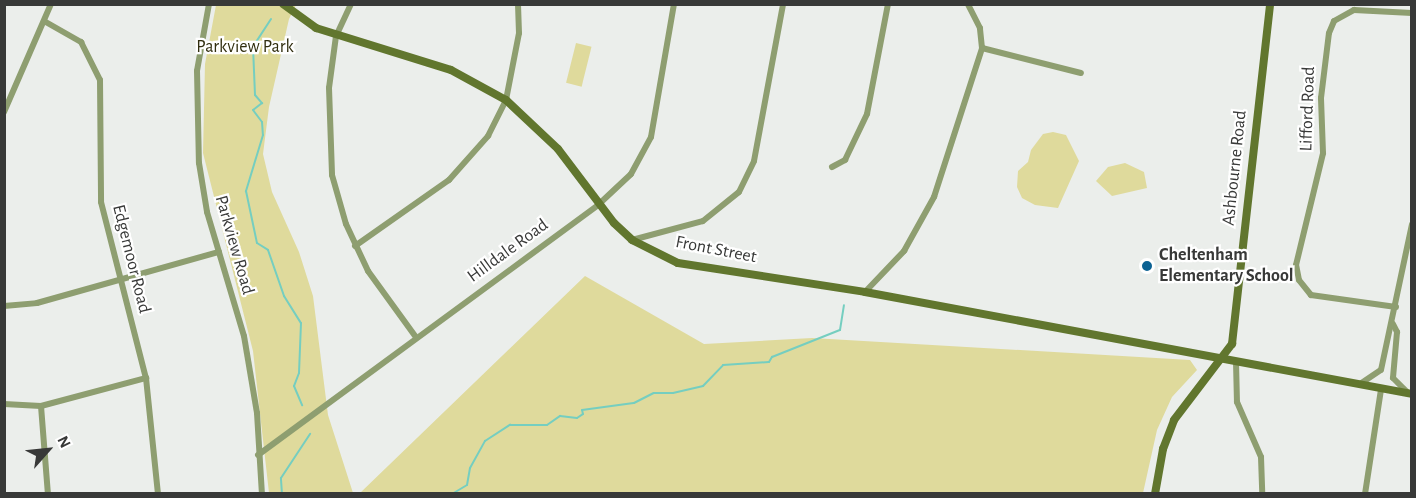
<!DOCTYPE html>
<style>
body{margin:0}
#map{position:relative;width:1416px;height:498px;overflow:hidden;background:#ebeeeb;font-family:"Alegreya Sans",sans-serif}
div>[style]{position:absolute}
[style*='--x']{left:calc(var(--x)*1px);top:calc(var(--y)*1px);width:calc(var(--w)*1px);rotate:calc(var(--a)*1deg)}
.green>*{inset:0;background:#dfda9c;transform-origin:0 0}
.stream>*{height:2px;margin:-1px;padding:0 1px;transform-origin:1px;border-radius:1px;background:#75cec0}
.street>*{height:6px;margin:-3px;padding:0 3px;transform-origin:3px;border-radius:3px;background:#8e9e70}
.secondary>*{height:8px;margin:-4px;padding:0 4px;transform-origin:4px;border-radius:4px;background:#61762e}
.dots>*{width:16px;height:16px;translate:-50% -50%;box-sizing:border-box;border:3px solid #fff;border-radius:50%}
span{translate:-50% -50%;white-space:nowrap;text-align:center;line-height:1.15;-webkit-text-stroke:4.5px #fff;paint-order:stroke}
.park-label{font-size:18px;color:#312e0f}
.street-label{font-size:18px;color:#383938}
.poi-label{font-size:18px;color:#383938;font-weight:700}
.left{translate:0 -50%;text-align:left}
.frame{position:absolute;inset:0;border:6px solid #383938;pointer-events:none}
.north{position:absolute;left:18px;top:420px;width:60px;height:60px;-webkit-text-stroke:4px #fff;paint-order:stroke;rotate:63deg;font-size:16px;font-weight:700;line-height:24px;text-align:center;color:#383938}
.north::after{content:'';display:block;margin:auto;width:21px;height:27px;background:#383938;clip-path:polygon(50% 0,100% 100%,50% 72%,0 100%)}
</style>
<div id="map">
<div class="green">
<div style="clip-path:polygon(216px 5px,296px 5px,289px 19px,269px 107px,263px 154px,272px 192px,299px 252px,313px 296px,328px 415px,353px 493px,269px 493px,253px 351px,203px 153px,205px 64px)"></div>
<div style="left:576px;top:43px;width:16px;height:41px;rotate:14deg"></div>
<div style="clip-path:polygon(1053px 132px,1066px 135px,1079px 161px,1058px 208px,1035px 205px,1022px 198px,1017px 187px,1018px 171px,1028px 162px,1031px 150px,1043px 134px)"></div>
<div style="clip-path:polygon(1125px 163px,1144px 172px,1147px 188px,1112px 196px,1096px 181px,1108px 167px)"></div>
<div style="clip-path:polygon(585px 276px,704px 344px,812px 338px,1190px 360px,1197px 370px,1172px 397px,1157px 430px,1143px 493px,360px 493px)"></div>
</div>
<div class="stream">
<div style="--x:271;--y:19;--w:33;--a:123"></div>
<div style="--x:253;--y:47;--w:48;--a:87.6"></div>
<div style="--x:255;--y:95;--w:11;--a:49"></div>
<div style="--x:262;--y:103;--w:11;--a:142"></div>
<div style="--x:253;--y:110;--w:15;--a:53"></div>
<div style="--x:262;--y:122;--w:13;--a:86"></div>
<div style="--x:263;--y:135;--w:59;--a:106.9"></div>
<div style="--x:246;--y:191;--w:53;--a:78.1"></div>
<div style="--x:257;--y:243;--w:13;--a:32"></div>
<div style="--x:268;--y:250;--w:49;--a:70.8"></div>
<div style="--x:284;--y:296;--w:32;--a:58"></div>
<div style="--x:301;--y:323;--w:50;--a:92.3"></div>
<div style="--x:299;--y:373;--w:14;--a:111"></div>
<div style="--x:294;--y:386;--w:21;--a:67"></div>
<div style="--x:282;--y:494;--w:16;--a:-94"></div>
<div style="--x:281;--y:478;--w:53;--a:-56.6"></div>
<div style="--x:452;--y:494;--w:17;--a:-31"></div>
<div style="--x:467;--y:485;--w:17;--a:-80"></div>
<div style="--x:470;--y:468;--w:31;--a:-61"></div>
<div style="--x:485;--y:441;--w:30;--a:-33"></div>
<div style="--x:510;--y:425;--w:37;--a:0"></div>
<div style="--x:547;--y:425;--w:16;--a:-35"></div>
<div style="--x:560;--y:416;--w:17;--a:7"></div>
<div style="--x:577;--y:418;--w:7;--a:-34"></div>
<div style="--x:583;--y:414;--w:4;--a:-104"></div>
<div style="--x:582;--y:410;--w:52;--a:-7.7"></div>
<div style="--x:634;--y:403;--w:22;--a:-27"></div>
<div style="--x:654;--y:393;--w:19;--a:0"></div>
<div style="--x:673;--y:393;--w:31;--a:-13"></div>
<div style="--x:703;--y:386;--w:29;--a:-46"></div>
<div style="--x:723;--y:365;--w:46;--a:-3.7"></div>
<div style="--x:769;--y:362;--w:6;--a:-59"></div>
<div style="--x:772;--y:357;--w:73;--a:-21.7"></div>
<div style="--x:840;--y:330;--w:25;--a:-81"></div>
</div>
<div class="street">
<div style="--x:209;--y:4;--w:68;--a:100.2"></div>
<div style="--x:197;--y:71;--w:92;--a:88.8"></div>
<div style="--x:199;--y:163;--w:50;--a:80.7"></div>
<div style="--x:207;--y:212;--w:129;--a:73.4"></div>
<div style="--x:244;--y:336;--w:78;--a:80.4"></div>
<div style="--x:257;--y:413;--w:81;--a:86.5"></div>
<div style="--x:351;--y:4;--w:35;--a:115"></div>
<div style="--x:336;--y:36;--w:52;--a:97.7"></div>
<div style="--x:329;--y:88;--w:87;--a:88"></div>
<div style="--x:332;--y:175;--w:51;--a:74.1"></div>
<div style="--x:346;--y:224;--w:52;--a:64.9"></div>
<div style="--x:368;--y:271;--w:80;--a:54.1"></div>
<div style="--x:44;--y:21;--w:43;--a:29.6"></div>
<div style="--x:81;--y:42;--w:42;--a:63.4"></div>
<div style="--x:100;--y:80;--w:122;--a:89.5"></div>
<div style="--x:101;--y:202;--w:182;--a:75.7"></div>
<div style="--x:146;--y:378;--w:117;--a:84.1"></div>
<div style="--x:982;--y:48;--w:102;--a:14.2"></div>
<div style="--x:4;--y:112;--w:118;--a:-66.5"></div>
<div style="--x:832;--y:167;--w:15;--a:-28"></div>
<div style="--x:845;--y:160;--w:51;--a:-64.4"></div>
<div style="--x:867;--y:114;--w:112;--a:-79.2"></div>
<div style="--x:632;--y:240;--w:73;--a:-15"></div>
<div style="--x:703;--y:221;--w:46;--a:-38.9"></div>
<div style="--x:739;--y:192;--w:34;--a:-64"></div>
<div style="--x:754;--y:161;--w:160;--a:-79.5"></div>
<div style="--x:355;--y:246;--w:115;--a:-35.1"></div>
<div style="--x:449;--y:180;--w:59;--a:-48.4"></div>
<div style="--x:488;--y:136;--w:40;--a:-63.4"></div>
<div style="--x:506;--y:100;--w:68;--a:-79"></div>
<div style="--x:519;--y:33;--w:29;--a:-92"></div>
<div style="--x:865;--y:292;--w:57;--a:-46.4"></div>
<div style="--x:904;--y:251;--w:62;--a:-60.9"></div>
<div style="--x:934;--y:197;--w:157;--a:-72.1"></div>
<div style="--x:982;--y:48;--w:20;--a:-96"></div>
<div style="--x:980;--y:28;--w:27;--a:-117"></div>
<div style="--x:4;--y:306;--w:33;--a:-5"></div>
<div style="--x:37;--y:303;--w:189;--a:-15.7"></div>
<div style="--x:1396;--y:307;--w:86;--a:-172"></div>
<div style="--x:1311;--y:295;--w:19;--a:-129"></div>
<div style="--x:1299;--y:280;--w:15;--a:-101"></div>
<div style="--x:1296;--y:265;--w:115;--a:-76.4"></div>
<div style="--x:1323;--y:153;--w:55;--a:-92.1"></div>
<div style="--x:1321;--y:98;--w:65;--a:-83"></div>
<div style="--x:1329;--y:33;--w:13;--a:-67"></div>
<div style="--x:1334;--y:21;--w:23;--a:-29"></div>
<div style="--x:1354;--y:10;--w:58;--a:3"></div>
<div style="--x:1393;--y:324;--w:9;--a:63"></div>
<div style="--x:1397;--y:332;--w:46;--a:95"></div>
<div style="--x:1393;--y:378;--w:20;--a:45"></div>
<div style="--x:1236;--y:362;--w:40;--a:88.6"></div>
<div style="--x:1237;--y:402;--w:60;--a:66.4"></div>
<div style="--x:1261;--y:457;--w:37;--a:88"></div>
<div style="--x:1360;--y:384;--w:25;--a:-34"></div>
<div style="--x:1381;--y:370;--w:149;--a:-78"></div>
<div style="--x:4;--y:404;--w:37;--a:3"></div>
<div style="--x:41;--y:406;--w:109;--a:-14.9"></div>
<div style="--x:41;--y:406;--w:88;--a:85.5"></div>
<div style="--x:258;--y:455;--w:422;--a:-36.3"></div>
<div style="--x:598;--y:205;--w:45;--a:-43.2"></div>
<div style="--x:631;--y:174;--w:42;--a:-61.6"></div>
<div style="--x:651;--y:137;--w:135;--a:-80.2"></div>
<div style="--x:1365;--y:494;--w:106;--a:-81.3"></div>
</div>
<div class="secondary">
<div style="--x:283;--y:4;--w:41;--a:36"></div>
<div style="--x:316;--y:28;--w:141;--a:17.3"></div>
<div style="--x:451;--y:70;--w:63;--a:28.6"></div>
<div style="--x:506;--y:100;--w:71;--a:43.3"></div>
<div style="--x:558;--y:149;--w:93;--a:52.9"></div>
<div style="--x:614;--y:223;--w:25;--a:43"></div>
<div style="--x:632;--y:240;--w:51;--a:26.6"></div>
<div style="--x:678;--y:263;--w:189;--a:8.8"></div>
<div style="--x:865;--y:292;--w:556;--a:10.56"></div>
<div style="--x:1155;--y:494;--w:46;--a:-79.9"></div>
<div style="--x:1163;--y:449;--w:31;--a:-69"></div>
<div style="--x:1174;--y:420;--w:96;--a:-52.7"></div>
<div style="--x:1232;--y:344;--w:342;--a:-83.6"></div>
</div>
<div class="dots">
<div style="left:1147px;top:266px;background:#0b6293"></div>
</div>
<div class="park-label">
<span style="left:245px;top:47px">Parkview Park</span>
</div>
<div class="street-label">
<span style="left:1308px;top:109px;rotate:-88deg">Lifford Road</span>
<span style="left:1235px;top:168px;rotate:-84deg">Ashbourne Road</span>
<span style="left:234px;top:245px;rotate:74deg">Parkview Road</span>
<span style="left:716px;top:250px;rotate:11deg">Front Street</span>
<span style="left:508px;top:251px;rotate:-36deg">Hilldale Road</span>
<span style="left:131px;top:259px;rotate:76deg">Edgemoor Road</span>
</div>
<div class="poi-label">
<span class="left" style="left:1159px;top:266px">Cheltenham<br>Elementary School</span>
</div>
<div class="frame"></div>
<div class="north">N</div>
</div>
